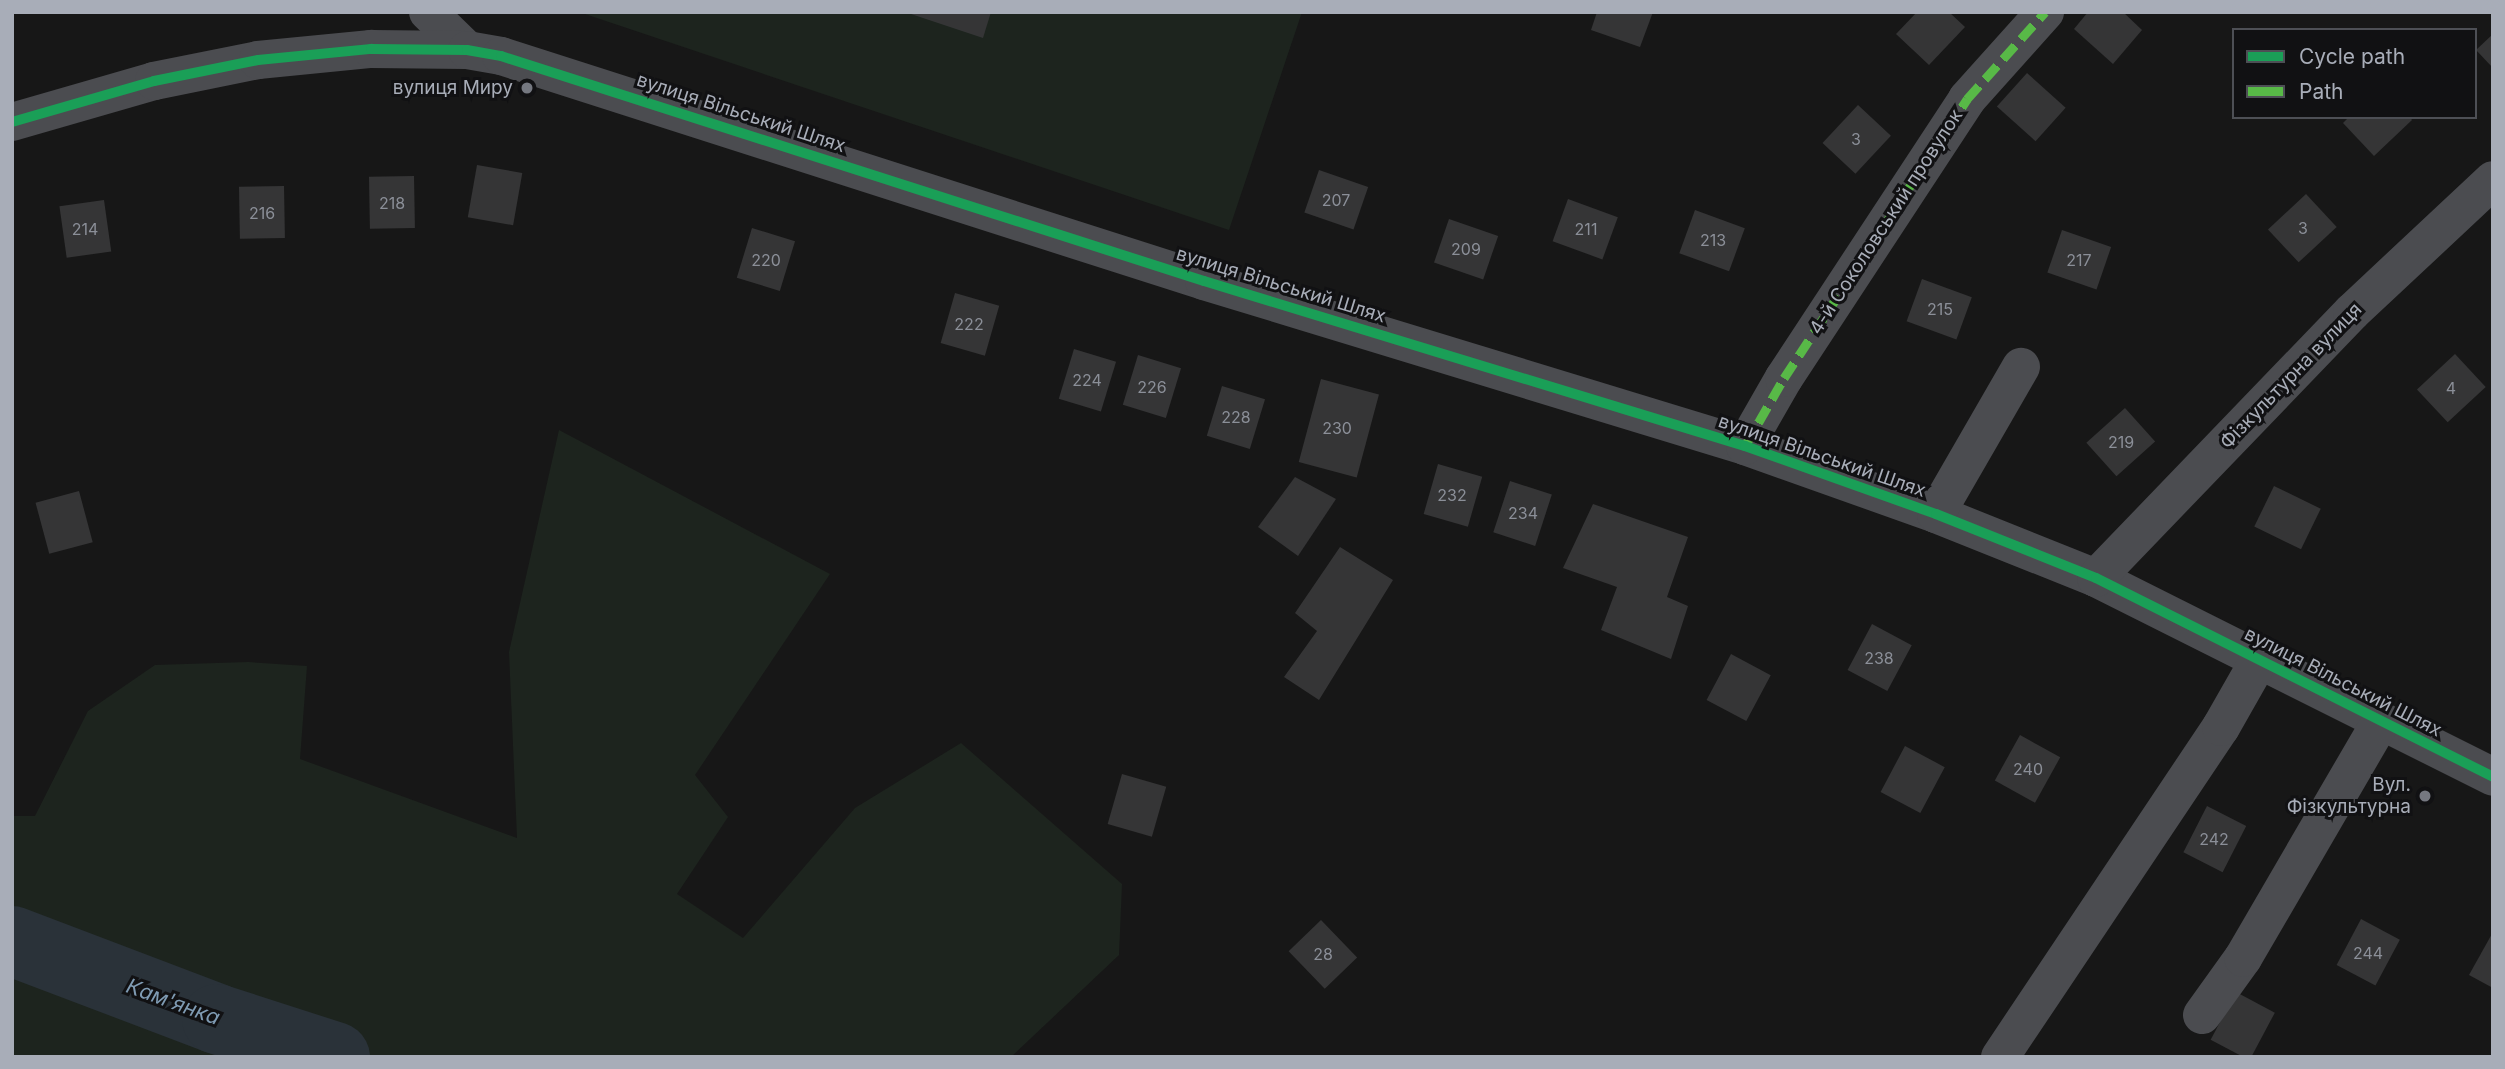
<!DOCTYPE html>
<meta charset="utf-8">
<style>
body{margin:0}
#map{position:relative;width:2505px;height:1069px;overflow:hidden;background:#171717;font-family:Inter,sans-serif}
div>[style]{position:absolute}
[style*='--x']{left:calc(var(--x)*1px);top:calc(var(--y)*1px);width:calc(var(--w)*1px);rotate:calc(var(--a)*1deg)}
.green>*{inset:0;background:#1d241e}
.river>*{height:70px;margin:-35px;padding:0 35px;transform-origin:35px;border-radius:35px;background:#2a3239}
.building>*{inset:0;background:#353536;transform-origin:0 0}
.minor>*{height:38px;margin:-19px;padding:0 19px;transform-origin:19px;border-radius:19px;background:#4b4c50}
.quiet>*{height:9px;margin-top:-4.5px;transform-origin:0;background:repeating-linear-gradient(90deg,#58b947 0 18px,transparent 0 27px)}
.cycleway>*{height:10px;margin:-5px;padding:0 5px;transform-origin:5px;border-radius:5px;background:#1a9f57}
.dots>*{width:19px;height:19px;translate:-50% -50%;box-sizing:border-box;border:4px solid #111113;border-radius:50%}
span{translate:-50% -50%;white-space:nowrap;text-align:center;line-height:1.15;-webkit-text-stroke:6px #111113;paint-order:stroke}
.number-label{font-size:16px;color:#8b8f98}
.number-label span{-webkit-text-stroke-width:0}
.poi-label{font-size:19px;color:#a8adb8}
.right{translate:-100% -50%;text-align:right}
.street-label{font-size:19px;color:#a8adb8}
.water-label{font-size:21px;color:#7f9bb3;font-style:italic}
.frame{position:absolute;inset:0;border:14px solid #a8adb8;pointer-events:none}
.legend{position:absolute;left:2232px;top:28px;width:245px;height:91px;box-sizing:border-box;background:#111113;border:2px solid #4d4f55;margin:0;padding:9px 12px;list-style:none;font-size:21px;color:#a8adb8}
.legend li{display:flex;align-items:center;gap:14px;height:35px}
.legend b{width:35px;border:2px solid #4d4f55}
</style>
<div id="map">
<div class="green">
<div style="clip-path:polygon(579px 12px,1302px 12px,1229px 230px)"></div>
<div style="clip-path:polygon(559px 430px,830px 574px,695px 775px,728px 817px,677px 894px,743px 938px,855px 808px,961px 743px,1122px 884px,1119px 955px,1011px 1057px,12px 1057px,12px 816px,35px 816px,88px 711px,155px 665px,248px 662px,307px 666px,300px 759px,517px 838px,509px 652px)"></div>
</div>
<div class="river">
<div style="--x:12;--y:941;--w:219;--a:20.8"></div>
<div style="--x:217;--y:1019;--w:124;--a:17.9"></div>
</div>
<div class="building">
<div style="clip-path:polygon(905px 12px,991px 12px,983px 38px)"></div>
<div style="clip-path:polygon(1597px 12px,1653px 12px,1640px 47px,1591px 30px)"></div>
<div style="clip-path:polygon(1917px 12px,1949px 12px,1965px 27px,1929px 65px,1896px 34px)"></div>
<div style="clip-path:polygon(2088px 12px,2123px 12px,2142px 30px,2113px 64px,2074px 29px)"></div>
<div style="clip-path:polygon(2493px 34px,2493px 68px,2476px 50px)"></div>
<div style="left:2027px;top:73px;width:52px;height:45px;rotate:42deg"></div>
<div style="left:1858px;top:105px;width:45px;height:52px;rotate:43deg"></div>
<div style="clip-path:polygon(2349px 117px,2410px 117px,2412px 120px,2374px 156px,2343px 123px)"></div>
<div style="left:477px;top:165px;width:46px;height:53px;rotate:10deg"></div>
<div style="left:1319px;top:170px;width:52px;height:45px;rotate:19deg"></div>
<div style="left:414px;top:176px;width:52px;height:45px;rotate:89deg"></div>
<div style="left:284px;top:186px;width:52px;height:45px;rotate:89deg"></div>
<div style="left:2306px;top:194px;width:45px;height:52px;rotate:47deg"></div>
<div style="left:1568px;top:199px;width:53px;height:45px;rotate:20deg"></div>
<div style="left:104px;top:200px;width:52px;height:45px;rotate:82deg"></div>
<div style="left:1695px;top:210px;width:53px;height:46px;rotate:20deg"></div>
<div style="left:1449px;top:219px;width:52px;height:46px;rotate:19deg"></div>
<div style="left:752px;top:228px;width:45px;height:52px;rotate:17deg"></div>
<div style="left:2062px;top:230px;width:52px;height:45px;rotate:19deg"></div>
<div style="left:1922px;top:279px;width:53px;height:45px;rotate:20deg"></div>
<div style="left:955px;top:293px;width:46px;height:52px;rotate:16deg"></div>
<div style="left:1074px;top:349px;width:44px;height:52px;rotate:17deg"></div>
<div style="left:2455px;top:354px;width:45px;height:52px;rotate:47deg"></div>
<div style="left:1138px;top:355px;width:45px;height:52px;rotate:17deg"></div>
<div style="left:1321px;top:379px;width:60px;height:86px;rotate:15deg"></div>
<div style="left:1222px;top:386px;width:45px;height:52px;rotate:17deg"></div>
<div style="left:2125px;top:408px;width:45px;height:52px;rotate:48deg"></div>
<div style="left:1438px;top:464px;width:46px;height:52px;rotate:16deg"></div>
<div style="clip-path:polygon(1295px 477px,1336px 499px,1298px 556px,1258px 527px)"></div>
<div style="left:1510px;top:481px;width:44px;height:54px;rotate:18deg"></div>
<div style="left:2274px;top:486px;width:52px;height:45px;rotate:26deg"></div>
<div style="left:79px;top:491px;width:53px;height:45px;rotate:75deg"></div>
<div style="clip-path:polygon(1593px 504px,1688px 537px,1667px 597px,1688px 606px,1671px 659px,1601px 630px,1617px 587px,1563px 568px)"></div>
<div style="clip-path:polygon(1340px 547px,1393px 580px,1319px 700px,1284px 677px,1317px 631px,1295px 613px)"></div>
<div style="left:1872px;top:624px;width:45px;height:52px;rotate:28deg"></div>
<div style="left:1731px;top:654px;width:45px;height:52px;rotate:28deg"></div>
<div style="left:2020px;top:735px;width:46px;height:52px;rotate:29deg"></div>
<div style="left:1905px;top:746px;width:45px;height:52px;rotate:28deg"></div>
<div style="left:1122px;top:774px;width:46px;height:52px;rotate:16deg"></div>
<div style="left:2207px;top:806px;width:44px;height:52px;rotate:27deg"></div>
<div style="left:2361px;top:919px;width:44px;height:52px;rotate:28deg"></div>
<div style="left:1321px;top:920px;width:52px;height:45px;rotate:46deg"></div>
<div style="clip-path:polygon(2493px 932px,2493px 988px,2469px 975px)"></div>
<div style="left:2236px;top:992px;width:44px;height:54px;rotate:28deg"></div>
</div>
<div class="minor">
<div style="--x:428;--y:12;--w:54;--a:44.3"></div>
<div style="--x:12;--y:122;--w:148;--a:-16.1"></div>
<div style="--x:154;--y:81;--w:106;--a:-11.4"></div>
<div style="--x:258;--y:60;--w:114;--a:-5.6"></div>
<div style="--x:371;--y:49;--w:96;--a:0.6"></div>
<div style="--x:467;--y:50;--w:35;--a:10"></div>
<div style="--x:501;--y:56;--w:738;--a:17.75"></div>
<div style="--x:1204;--y:281;--w:566;--a:16.96"></div>
<div style="--x:1745;--y:446;--w:203;--a:19.6"></div>
<div style="--x:1936;--y:514;--w:172;--a:21.8"></div>
<div style="--x:2096;--y:578;--w:444;--a:26.6"></div>
<div style="--x:1745;--y:446;--w:78;--a:-60.2"></div>
<div style="--x:1784;--y:378;--w:334;--a:-56.7"></div>
<div style="--x:1967;--y:99;--w:117;--a:-48.1"></div>
<div style="--x:1936;--y:514;--w:170;--a:-60"></div>
<div style="--x:2096;--y:578;--w:369;--a:-46.1"></div>
<div style="--x:2352;--y:312;--w:193;--a:-43.1"></div>
<div style="--x:2202;--y:1015;--w:70;--a:-54.3"></div>
<div style="--x:2243;--y:958;--w:274;--a:-59.8"></div>
<div style="--x:2000;--y:1057;--w:397;--a:-56.2"></div>
<div style="--x:2221;--y:727;--w:77;--a:-60.4"></div>
</div>
<div class="quiet">
<div style="--x:1745;--y:446;--w:78;--a:-60.2"></div>
<div style="--x:1784;--y:378;--w:334;--a:-56.7"></div>
<div style="--x:1967;--y:99;--w:117;--a:-48.1"></div>
</div>
<div class="cycleway">
<div style="--x:12;--y:122;--w:148;--a:-16.1"></div>
<div style="--x:154;--y:81;--w:106;--a:-11.4"></div>
<div style="--x:258;--y:60;--w:114;--a:-5.6"></div>
<div style="--x:371;--y:49;--w:96;--a:0.6"></div>
<div style="--x:467;--y:50;--w:35;--a:10"></div>
<div style="--x:501;--y:56;--w:738;--a:17.75"></div>
<div style="--x:1204;--y:281;--w:566;--a:16.96"></div>
<div style="--x:1745;--y:446;--w:203;--a:19.6"></div>
<div style="--x:1936;--y:514;--w:172;--a:21.8"></div>
<div style="--x:2096;--y:578;--w:444;--a:26.6"></div>
</div>
<div class="dots">
<div style="left:527px;top:88px;background:#757880"></div>
<div style="left:2425px;top:796px;background:#757880"></div>
</div>
<div class="number-label">
<span style="left:1856px;top:139px">3</span>
<span style="left:1336px;top:200px">207</span>
<span style="left:392px;top:203px">218</span>
<span style="left:262px;top:213px">216</span>
<span style="left:2303px;top:228px">3</span>
<span style="left:85px;top:229px">214</span>
<span style="left:1586px;top:229px">211</span>
<span style="left:1713px;top:240px">213</span>
<span style="left:1466px;top:249px">209</span>
<span style="left:766px;top:260px">220</span>
<span style="left:2079px;top:260px">217</span>
<span style="left:1940px;top:309px">215</span>
<span style="left:969px;top:324px">222</span>
<span style="left:1087px;top:380px">224</span>
<span style="left:1152px;top:387px">226</span>
<span style="left:2451px;top:388px">4</span>
<span style="left:1236px;top:417px">228</span>
<span style="left:1337px;top:428px">230</span>
<span style="left:2121px;top:442px">219</span>
<span style="left:1452px;top:495px">232</span>
<span style="left:1523px;top:513px">234</span>
<span style="left:1879px;top:658px">238</span>
<span style="left:2028px;top:769px">240</span>
<span style="left:2214px;top:839px">242</span>
<span style="left:2368px;top:953px">244</span>
<span style="left:1323px;top:954px">28</span>
</div>
<div class="poi-label">
<span class="right" style="left:513px;top:88px">вулиця Миру</span>
<span class="right" style="left:2411px;top:796px">Вул.<br>Фізкультурна</span>
</div>
<div class="street-label">
<span style="left:741px;top:113px;rotate:18deg">вулиця Вільський Шлях</span>
<span style="left:1886px;top:222px;rotate:-57deg">4-й Соколовський провулок</span>
<span style="left:1281px;top:285px;rotate:17deg">вулиця Вільський Шлях</span>
<span style="left:2291px;top:376px;rotate:-46deg">Фізкультурна вулиця</span>
<span style="left:1822px;top:456px;rotate:19deg">вулиця Вільський Шлях</span>
<span style="left:2343px;top:682px;rotate:27deg">вулиця Вільський Шлях</span>
</div>
<div class="water-label">
<span style="left:173px;top:1002px;rotate:20deg">Кам'янка</span>
</div>
<div class="frame"></div>
<ul class="legend">
<li><b style="height:9px;background:#1a9f57"></b>Cycle path</li>
<li><b style="height:9px;background:#58b947"></b>Path</li>
</ul>
</div>
